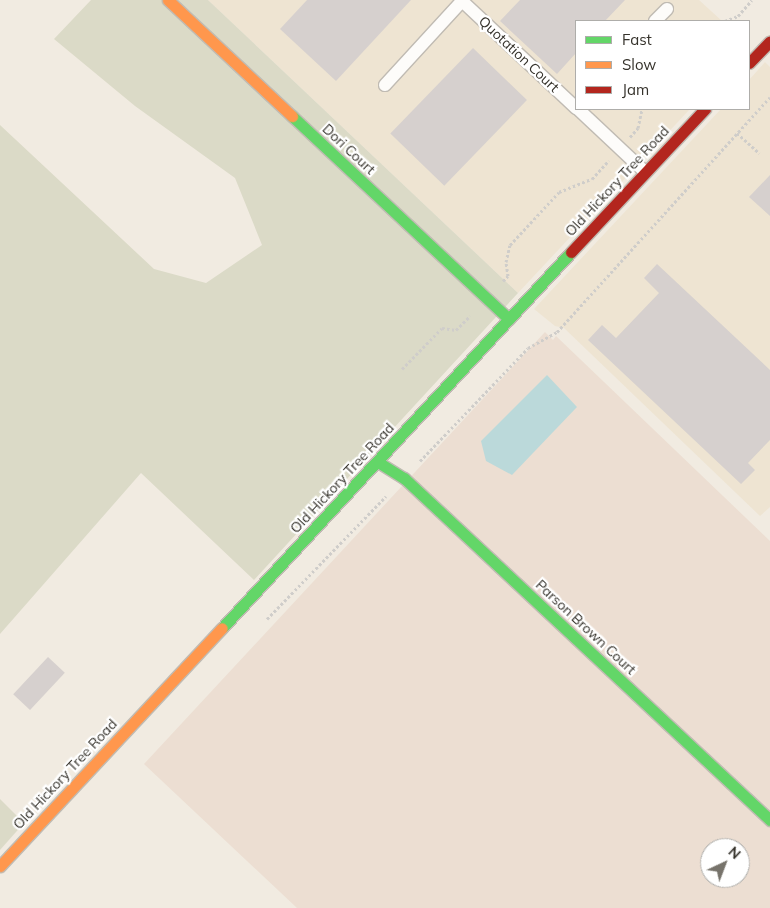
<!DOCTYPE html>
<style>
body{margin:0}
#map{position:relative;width:770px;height:908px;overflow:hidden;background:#f1ebe1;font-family:Mulish,sans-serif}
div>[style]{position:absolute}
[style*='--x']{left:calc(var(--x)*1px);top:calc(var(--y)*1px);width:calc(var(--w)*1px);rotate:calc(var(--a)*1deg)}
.built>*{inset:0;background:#eee4d2}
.industrial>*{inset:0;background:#ecded2}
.green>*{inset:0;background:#dbdac7}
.water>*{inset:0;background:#bbd9da}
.building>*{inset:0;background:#d6d0ce;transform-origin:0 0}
.path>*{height:3px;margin-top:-1.5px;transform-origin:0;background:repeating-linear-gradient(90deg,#cfcdca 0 2.5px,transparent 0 5px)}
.roads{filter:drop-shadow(1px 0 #c0bbb3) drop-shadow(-1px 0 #c0bbb3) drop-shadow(0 1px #c0bbb3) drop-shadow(0 -1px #c0bbb3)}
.lane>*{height:12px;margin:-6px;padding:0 6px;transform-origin:6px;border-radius:6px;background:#fdfcfa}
.fast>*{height:11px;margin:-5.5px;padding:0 5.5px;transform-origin:5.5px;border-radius:5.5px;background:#63d668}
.slow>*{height:11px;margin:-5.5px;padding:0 5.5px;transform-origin:5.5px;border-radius:5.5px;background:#ff974d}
.jam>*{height:11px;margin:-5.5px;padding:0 5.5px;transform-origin:5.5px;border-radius:5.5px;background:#b3261e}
span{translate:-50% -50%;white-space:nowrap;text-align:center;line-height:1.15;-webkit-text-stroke:4.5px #fff;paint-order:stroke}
.street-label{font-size:14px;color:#35322b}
.legend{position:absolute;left:575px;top:20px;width:175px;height:90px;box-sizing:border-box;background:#fff;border:1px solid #aeadaa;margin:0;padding:6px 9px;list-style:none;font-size:15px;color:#35322b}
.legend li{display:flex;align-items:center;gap:10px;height:25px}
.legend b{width:25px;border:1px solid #aeadaa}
.north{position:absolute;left:700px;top:838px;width:50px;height:50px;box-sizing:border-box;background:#fff;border:1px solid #aeadaa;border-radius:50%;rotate:43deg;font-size:14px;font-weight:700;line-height:20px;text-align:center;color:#35322b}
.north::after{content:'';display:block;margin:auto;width:18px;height:22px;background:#77736b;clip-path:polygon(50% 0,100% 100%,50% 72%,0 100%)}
</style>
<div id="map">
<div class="built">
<div style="clip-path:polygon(208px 0,699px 0,722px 21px,576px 21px,576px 109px,690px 109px,518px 293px)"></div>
<div style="clip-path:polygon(765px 62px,770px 67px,770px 507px,760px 516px,564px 328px,555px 326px,534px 309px,721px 109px,749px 109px,749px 80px)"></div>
</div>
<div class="industrial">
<div style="clip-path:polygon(evenodd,545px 332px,553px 340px,556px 336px,770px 541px,770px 908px,297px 908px,144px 764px,545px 332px,710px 848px,740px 848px,740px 878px,710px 878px,710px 848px)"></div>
</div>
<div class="green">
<div style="clip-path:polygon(91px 0,208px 0,518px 293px,254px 580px,141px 473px,0 634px,0 125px,154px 269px,206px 283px,262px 245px,235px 178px,135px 106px,54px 39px)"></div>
<div style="clip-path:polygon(0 799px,24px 823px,0 850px)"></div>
</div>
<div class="water">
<div style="clip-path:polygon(547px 375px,577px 407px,512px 475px,486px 461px,481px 441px)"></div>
</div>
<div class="building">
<div style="clip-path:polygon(307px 0,411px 0,336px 81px,280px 29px)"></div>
<div style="clip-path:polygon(520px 0,625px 0,605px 21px,576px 21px,576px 53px,557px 74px,500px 21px)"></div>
<div style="left:473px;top:48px;width:75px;height:119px;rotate:44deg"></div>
<div style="clip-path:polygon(770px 175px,770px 216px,749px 197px)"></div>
<div style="clip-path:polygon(657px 264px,770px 370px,770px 440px,748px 463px,755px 470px,741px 484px,588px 340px,602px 325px,616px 338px,659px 293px,644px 278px)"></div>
<div style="left:48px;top:657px;width:23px;height:51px;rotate:43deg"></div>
</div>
<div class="path">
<div style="--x:725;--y:21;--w:14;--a:-21"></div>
<div style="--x:738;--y:16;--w:21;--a:-49"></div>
<div style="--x:737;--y:133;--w:30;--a:42"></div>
<div style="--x:630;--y:137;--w:12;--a:-48"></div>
<div style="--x:638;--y:128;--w:19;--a:-78"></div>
<div style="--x:503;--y:281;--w:7;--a:-45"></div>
<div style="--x:508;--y:276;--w:14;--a:-98"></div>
<div style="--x:506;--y:262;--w:17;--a:-77"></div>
<div style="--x:510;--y:245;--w:72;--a:-47.2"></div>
<div style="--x:559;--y:192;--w:35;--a:-22"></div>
<div style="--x:592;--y:179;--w:25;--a:-48"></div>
<div style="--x:402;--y:369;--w:57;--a:-45.7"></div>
<div style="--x:442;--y:328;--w:14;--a:8"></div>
<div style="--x:456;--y:330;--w:20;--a:-45"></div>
<div style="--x:420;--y:461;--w:156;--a:-46.3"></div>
<div style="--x:528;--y:348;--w:33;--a:-29"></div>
<div style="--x:557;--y:332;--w:317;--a:-47.8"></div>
<div style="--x:267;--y:619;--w:171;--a:-45.9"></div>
</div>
<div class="roads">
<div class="lane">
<div style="--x:461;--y:0;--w:158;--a:43.2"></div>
<div style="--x:655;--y:21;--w:17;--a:-45"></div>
<div style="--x:385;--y:85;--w:115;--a:-47.5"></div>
<div style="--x:578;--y:109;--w:92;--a:43.2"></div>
</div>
<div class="fast">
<div style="--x:292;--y:116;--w:297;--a:43.1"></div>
<div style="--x:378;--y:462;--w:31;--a:32"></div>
<div style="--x:404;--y:478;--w:501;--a:43.06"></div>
<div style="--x:222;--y:628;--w:513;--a:-47.13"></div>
</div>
<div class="slow">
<div style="--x:168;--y:0;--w:170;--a:43.1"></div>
<div style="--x:0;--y:866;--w:325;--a:-47"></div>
</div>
<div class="jam">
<div style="--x:749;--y:63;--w:30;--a:-46"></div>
<div style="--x:571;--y:252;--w:196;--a:-46.9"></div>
</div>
</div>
<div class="street-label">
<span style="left:519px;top:54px;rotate:43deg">Quotation Court</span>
<span style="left:349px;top:149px;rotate:43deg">Dori Court</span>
<span style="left:617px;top:181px;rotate:-47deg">Old Hickory Tree Road</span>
<span style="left:342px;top:478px;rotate:-47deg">Old Hickory Tree Road</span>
<span style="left:586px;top:627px;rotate:43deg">Parson Brown Court</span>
<span style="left:65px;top:774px;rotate:-47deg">Old Hickory Tree Road</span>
</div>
<ul class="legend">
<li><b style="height:6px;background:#63d668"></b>Fast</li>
<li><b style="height:6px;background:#ff974d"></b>Slow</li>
<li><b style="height:6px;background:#b3261e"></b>Jam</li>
</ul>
<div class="north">N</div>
</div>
